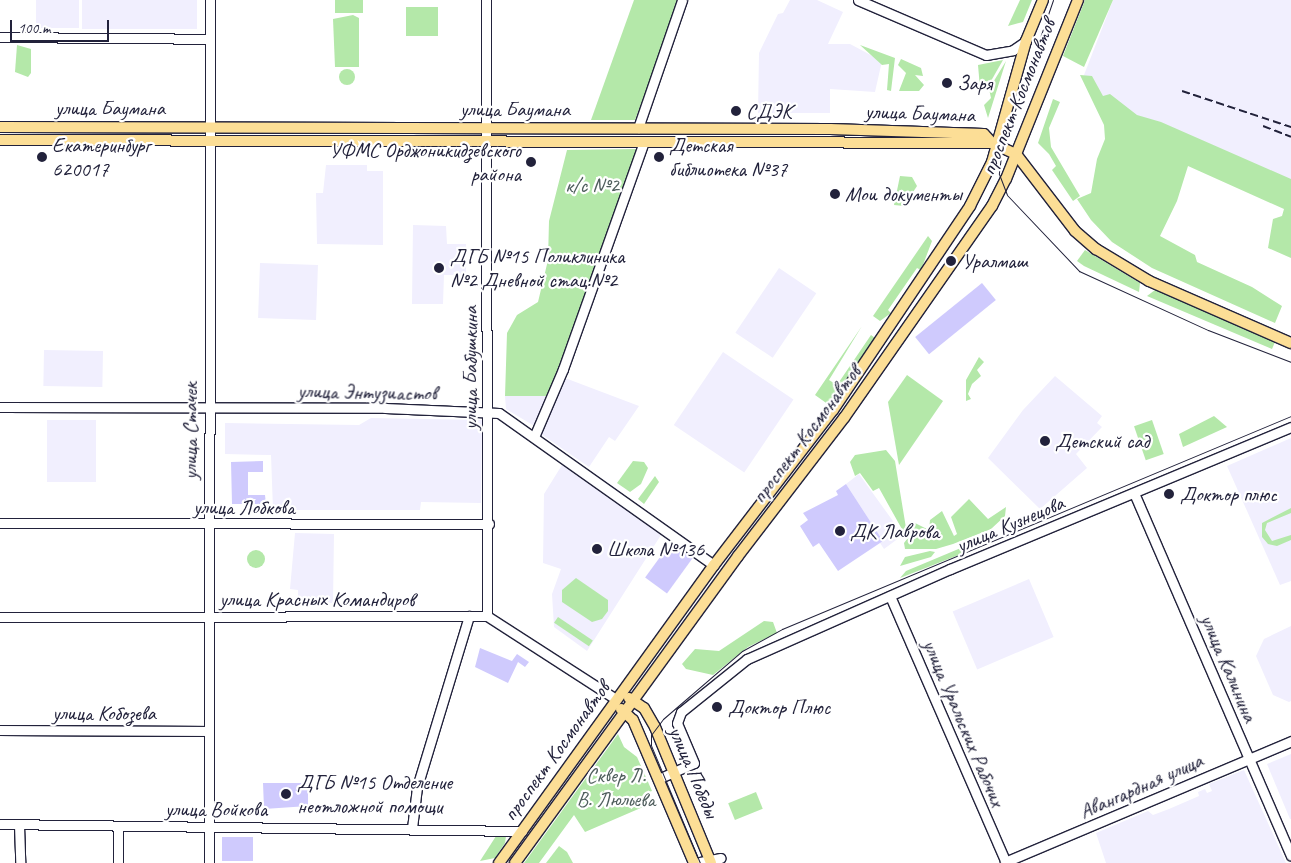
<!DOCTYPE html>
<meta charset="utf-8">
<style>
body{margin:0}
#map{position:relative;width:1291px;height:863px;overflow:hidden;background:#fff;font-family:Caveat,sans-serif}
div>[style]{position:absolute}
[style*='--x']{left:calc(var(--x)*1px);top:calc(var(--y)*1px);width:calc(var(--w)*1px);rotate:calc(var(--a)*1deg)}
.built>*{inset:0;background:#f1effe;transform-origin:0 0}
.green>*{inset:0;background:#b4e8a9;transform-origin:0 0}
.round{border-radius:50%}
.building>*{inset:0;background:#cfcafd;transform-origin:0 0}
.roads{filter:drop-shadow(1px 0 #22223b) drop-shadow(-1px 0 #22223b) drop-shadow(0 1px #22223b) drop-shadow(0 -1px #22223b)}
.minor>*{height:9px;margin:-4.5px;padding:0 4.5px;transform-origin:4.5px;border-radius:4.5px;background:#fff}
.major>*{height:10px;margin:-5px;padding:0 5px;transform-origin:5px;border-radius:5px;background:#fcde96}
.tram>*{height:1px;margin:-0.5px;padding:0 0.5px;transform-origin:0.5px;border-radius:0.5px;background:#22223b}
.rail>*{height:2px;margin-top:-1px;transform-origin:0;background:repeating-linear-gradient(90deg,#22223b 0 8px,transparent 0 12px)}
.dots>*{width:14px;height:14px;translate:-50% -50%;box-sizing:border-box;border:2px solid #fff;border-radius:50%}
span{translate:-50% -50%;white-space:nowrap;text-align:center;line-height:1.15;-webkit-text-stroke:4.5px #fff;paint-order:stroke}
.poi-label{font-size:21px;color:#22223b}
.left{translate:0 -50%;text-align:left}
.right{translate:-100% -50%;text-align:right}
.street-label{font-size:21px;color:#22223b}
.park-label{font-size:21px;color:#4e5d5c}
.scale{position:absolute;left:10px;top:20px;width:99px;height:22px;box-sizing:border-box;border:2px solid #22223b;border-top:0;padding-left:6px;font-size:15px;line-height:18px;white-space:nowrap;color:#22223b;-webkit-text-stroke:4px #fff;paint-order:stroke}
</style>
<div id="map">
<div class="built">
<div style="left:36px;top:0;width:43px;height:28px"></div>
<div style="left:82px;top:0;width:115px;height:29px"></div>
<div style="clip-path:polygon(790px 0,817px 0,843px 12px,828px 44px,850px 44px,882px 61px,875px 92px,830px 89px,830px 113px,758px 113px,759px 53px,778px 14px,783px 13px)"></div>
<div style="clip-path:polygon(1113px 0,1291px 0,1291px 208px,1106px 123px,1084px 75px)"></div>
<div style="clip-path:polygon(326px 165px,367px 165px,367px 171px,383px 171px,383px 245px,317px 244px,316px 193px,323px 193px)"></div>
<div style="clip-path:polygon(413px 225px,446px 226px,447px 244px,466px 244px,466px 275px,444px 275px,443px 304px,412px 304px)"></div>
<div style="left:260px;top:263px;width:58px;height:55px;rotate:2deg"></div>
<div style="left:779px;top:268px;width:45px;height:78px;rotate:34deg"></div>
<div style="left:44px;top:350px;width:59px;height:36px;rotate:1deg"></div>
<div style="left:723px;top:352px;width:85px;height:88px;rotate:34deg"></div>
<div style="clip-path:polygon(1055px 376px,1102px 416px,1097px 423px,1102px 427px,1076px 454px,1087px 468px,1040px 509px,988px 458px,1023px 410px)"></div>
<div style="clip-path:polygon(565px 378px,639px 406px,615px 441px,609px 437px,589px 467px,541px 434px)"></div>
<div style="clip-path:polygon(505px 396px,550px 396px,536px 427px,506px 409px)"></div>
<div style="clip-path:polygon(371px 418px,482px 420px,481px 503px,421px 502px,420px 510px,273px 510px,271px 455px,225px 454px,225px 423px,359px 425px)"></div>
<div style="left:47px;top:420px;width:49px;height:62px"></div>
<div style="clip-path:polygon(1291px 438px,1291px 581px,1280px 585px,1227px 466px)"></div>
<div style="clip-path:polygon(562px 465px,661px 535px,587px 651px,554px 627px,552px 594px,561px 569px,543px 563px,544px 494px)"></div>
<div style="clip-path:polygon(859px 474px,903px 535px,884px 549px,880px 543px,883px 541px,846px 484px)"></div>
<div style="clip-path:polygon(295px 533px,334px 534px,333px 603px,298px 602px,298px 590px,290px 589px)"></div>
<div style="left:1029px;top:579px;width:63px;height:83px;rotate:67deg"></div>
<div style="clip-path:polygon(1291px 626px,1291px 701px,1289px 702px,1273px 695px,1256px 656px,1264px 639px)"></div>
<div style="clip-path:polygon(1291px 754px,1291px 819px,1290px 819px,1267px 764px)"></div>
<div style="clip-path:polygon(1244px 770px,1286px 863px,1106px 863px,1096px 833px,1148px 811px,1153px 815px,1169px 809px,1199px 796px,1198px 792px,1205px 789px,1207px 793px,1212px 791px,1209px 784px)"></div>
</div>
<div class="green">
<div style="left:363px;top:0;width:13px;height:28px;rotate:90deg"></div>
<div style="clip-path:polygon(634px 0,680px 0,635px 120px,591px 120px)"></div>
<div style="clip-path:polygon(1020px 0,1032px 0,1023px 22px,1008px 26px)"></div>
<div style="clip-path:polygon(1085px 0,1113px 0,1084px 67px,1063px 56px)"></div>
<div style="left:406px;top:7px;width:32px;height:29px"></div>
<div style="clip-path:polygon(353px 15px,359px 18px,359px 67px,335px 67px,333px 19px)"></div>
<div style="clip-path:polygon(17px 45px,31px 49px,31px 73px,28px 77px,15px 72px)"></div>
<div style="clip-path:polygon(860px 45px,895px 58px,891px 91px,887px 90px,889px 64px,882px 65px)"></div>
<div style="clip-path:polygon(901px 59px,921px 68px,923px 76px,915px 75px,924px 85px,919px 91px,899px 91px,906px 73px,898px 65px)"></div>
<div style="clip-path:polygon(1003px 60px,987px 88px,980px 88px,978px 65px)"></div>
<div style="clip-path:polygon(1006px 61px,988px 118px,984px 105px,991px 98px,989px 89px)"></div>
<div class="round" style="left:339px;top:69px;width:16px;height:16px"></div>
<div style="clip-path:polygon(1080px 75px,1092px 76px,1103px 96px,1110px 94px,1137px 115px,1161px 122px,1291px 179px,1291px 258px,1268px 248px,1273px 219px,1282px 216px,1284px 209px,1188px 166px,1177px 201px,1160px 236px,1195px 255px,1197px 262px,1252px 287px,1282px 306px,1275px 323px,1152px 268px,1112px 242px,1091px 220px,1077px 199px,1091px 193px,1097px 159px,1105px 139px,1104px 125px)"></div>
<div style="clip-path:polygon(1053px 99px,1060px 102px,1049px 128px,1051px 147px,1080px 196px,1073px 201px,1052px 170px,1056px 166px,1049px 154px,1038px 143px)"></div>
<div style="clip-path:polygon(638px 149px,550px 396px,505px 396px,507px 333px,517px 315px,538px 302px,548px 260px,549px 221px,567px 150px)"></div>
<div style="clip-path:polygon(900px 176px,912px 177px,917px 186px,904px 206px,894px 205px)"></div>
<div style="clip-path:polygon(928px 236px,932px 241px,921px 270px,917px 268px,888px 310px,891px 313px,880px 321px,873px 316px)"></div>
<div style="clip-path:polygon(1085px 250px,1140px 283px,1139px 292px,1084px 266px,1077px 261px)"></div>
<div style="clip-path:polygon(1155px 290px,1275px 342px,1272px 349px,1147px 296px)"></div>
<div style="clip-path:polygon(862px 326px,829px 380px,837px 385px,871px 335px,875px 338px,829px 405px,815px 395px)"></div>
<div style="clip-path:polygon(979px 357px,984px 362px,977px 370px,981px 376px,972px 384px,968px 394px,971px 399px,966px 401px,966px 380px)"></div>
<div style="clip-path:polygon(907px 375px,943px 401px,899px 465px,888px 402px)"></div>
<div style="clip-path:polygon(1214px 416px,1227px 427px,1183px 447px,1179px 434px)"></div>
<div style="left:1152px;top:420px;width:36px;height:19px;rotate:71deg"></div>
<div style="clip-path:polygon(886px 450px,895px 461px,906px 528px,903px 531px,879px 488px,873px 491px,860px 473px,855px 476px,850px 462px,855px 455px)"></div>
<div style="clip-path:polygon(633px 461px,644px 462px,648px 468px,641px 484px,630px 492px,617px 483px)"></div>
<div style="clip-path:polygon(655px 476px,659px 482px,644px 504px,638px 499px)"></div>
<div style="clip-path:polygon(969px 499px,988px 519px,1006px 507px,1005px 516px,991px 529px,953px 544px,936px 549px,905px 549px,904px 543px,913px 531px,911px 521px,929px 530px,930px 520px,942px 511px,954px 536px,957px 534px,951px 517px)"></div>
<div style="clip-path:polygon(1291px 508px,1291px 513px,1267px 523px,1265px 530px,1272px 541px,1291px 535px,1291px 540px,1277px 546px,1268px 544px,1262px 537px,1262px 523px)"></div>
<div style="clip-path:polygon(968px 545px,964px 553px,900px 578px,906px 571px)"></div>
<div class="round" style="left:247px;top:550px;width:18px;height:18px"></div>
<div style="clip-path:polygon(930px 551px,935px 552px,931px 557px,900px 566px,905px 557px)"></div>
<div style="clip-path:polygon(576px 578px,608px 600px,608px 611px,602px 619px,592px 622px,562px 602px,562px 590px)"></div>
<div style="left:558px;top:617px;width:42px;height:7px;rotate:34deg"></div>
<div style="clip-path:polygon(764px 621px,773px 622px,777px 633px,748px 647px,713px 675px,686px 669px,682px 664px,695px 649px,719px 651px)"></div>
<div style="clip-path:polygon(618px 734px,624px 747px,637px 757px,652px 791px,646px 793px,650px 804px,585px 832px,574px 815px,539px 863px,524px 863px)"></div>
<div style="left:756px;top:792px;width:18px;height:30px;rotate:68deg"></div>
<div style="clip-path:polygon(498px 833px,506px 836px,505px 843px,495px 858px,480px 861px)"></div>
<div style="clip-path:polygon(559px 846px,567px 852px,573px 863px,546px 863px)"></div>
</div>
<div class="building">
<div style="left:982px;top:283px;width:22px;height:86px;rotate:51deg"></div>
<div style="clip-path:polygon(263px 461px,263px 472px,248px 472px,248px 495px,265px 495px,266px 504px,232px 504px,231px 462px)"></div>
<div style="clip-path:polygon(846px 484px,883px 541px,838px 571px,819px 543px,813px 547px,800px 526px,808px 520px,803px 513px,838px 495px,836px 491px)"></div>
<div style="left:671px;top:542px;width:27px;height:44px;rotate:36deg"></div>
<div style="clip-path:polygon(480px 648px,512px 661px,517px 654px,529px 662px,525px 667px,518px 662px,508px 683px,475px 667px)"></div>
<div style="clip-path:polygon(263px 783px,303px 783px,303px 788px,308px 788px,308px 806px,264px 809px)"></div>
<div style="left:222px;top:837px;width:31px;height:24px"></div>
</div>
<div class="roads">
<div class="minor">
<div style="--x:486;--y:0;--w:616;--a:89.91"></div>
<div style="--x:858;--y:0;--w:139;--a:23.3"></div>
<div style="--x:986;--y:55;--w:27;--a:-10"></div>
<div style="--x:1013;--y:50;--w:16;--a:-35"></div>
<div style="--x:0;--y:37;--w:210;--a:0.5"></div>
<div style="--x:638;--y:128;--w:135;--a:-71"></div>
<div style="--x:0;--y:407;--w:385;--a:0.1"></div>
<div style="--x:385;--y:408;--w:114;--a:2.5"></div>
<div style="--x:499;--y:413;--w:263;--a:35.3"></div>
<div style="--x:534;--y:437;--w:74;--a:-66.9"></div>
<div style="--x:563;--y:369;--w:241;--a:-70.4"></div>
<div style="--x:1134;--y:493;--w:395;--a:66.6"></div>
<div style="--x:0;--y:523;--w:489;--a:0.1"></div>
<div style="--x:890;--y:596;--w:291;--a:66.5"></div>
<div style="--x:0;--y:617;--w:487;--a:-0.1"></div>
<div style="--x:487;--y:616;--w:148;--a:32.8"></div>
<div style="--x:0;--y:730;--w:207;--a:0.3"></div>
<div style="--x:658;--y:779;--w:39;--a:-24"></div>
<div style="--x:694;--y:763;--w:43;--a:-113"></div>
<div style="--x:677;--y:723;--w:12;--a:-70"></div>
<div style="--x:681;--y:712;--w:85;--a:-38.8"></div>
<div style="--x:747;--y:659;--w:222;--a:-23.9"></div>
<div style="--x:950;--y:569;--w:369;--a:-22.6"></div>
<div style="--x:0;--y:824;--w:522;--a:0.77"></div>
<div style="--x:19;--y:825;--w:38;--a:88"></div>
<div style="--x:118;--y:826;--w:37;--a:90"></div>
<div style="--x:412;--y:828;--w:41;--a:-83"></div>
<div style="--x:417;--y:787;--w:179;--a:-73.1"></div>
<div style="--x:1005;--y:862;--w:311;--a:-22.9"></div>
<div style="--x:209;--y:863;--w:863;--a:-89.93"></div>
<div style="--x:695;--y:863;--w:26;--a:-11"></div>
</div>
<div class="major">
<div style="--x:0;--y:127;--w:830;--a:0.14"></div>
<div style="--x:830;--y:129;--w:154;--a:1.9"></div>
<div style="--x:984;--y:134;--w:12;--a:48"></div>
<div style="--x:992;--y:143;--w:26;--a:25"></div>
<div style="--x:1016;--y:154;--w:97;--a:52.5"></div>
<div style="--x:1075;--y:231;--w:28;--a:41"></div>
<div style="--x:1096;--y:249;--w:62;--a:31.1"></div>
<div style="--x:1149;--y:281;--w:155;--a:23.6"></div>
<div style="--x:0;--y:140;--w:992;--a:0.17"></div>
<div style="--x:629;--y:698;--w:18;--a:34"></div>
<div style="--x:644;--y:708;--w:22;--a:60"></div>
<div style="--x:655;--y:727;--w:147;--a:67.6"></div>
<div style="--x:621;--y:709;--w:16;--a:43"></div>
<div style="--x:633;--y:720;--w:155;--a:66.9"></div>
<div style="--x:499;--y:863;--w:367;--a:-54.2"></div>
<div style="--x:714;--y:565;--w:195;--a:-52.5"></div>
<div style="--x:833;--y:410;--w:246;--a:-56.1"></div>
<div style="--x:970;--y:206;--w:49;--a:-63.4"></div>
<div style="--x:992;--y:162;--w:126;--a:-74.3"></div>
<div style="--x:1026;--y:41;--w:44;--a:-67.5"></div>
<div style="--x:515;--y:863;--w:379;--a:-54"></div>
<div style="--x:738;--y:556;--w:174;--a:-52.5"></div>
<div style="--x:844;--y:418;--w:259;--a:-55.1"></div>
<div style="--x:992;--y:206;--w:30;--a:-63"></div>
<div style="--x:1006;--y:179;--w:193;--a:-68.1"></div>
</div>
</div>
<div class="tram">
<div style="--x:1053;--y:0;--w:157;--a:109"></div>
<div style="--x:1002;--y:148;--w:26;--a:97"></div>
<div style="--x:999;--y:174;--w:22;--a:69"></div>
<div style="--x:1007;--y:195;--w:105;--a:46.5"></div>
<div style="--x:1079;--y:271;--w:142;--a:24.6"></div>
<div style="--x:1208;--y:330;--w:89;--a:21.1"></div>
<div style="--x:700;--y:863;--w:128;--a:-112.6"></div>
<div style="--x:651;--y:745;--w:10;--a:-90"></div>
<div style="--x:651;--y:735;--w:20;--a:-53"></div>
<div style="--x:663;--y:719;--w:104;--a:-40.7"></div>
<div style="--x:742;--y:651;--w:46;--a:-28.8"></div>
<div style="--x:782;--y:629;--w:552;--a:-22.71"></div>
</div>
<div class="rail">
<div style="--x:1182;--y:91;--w:115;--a:18.3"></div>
<div style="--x:1263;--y:126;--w:30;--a:21"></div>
</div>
<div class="dots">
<div style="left:947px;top:83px;background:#22223b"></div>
<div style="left:736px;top:111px;background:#22223b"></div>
<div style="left:42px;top:157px;background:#22223b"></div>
<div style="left:659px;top:157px;background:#22223b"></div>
<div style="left:531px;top:162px;background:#22223b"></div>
<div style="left:835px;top:194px;background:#22223b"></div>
<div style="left:951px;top:261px;background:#22223b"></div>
<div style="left:439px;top:268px;background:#22223b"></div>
<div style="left:1045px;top:441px;background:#22223b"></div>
<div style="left:1169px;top:494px;background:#22223b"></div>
<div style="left:840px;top:531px;background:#22223b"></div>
<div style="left:597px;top:549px;background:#22223b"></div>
<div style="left:717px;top:707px;background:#22223b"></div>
<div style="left:286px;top:794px;background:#22223b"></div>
</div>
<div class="poi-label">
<span class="left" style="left:957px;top:83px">Заря</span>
<span class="left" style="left:746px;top:111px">СДЭК</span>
<span class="left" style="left:52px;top:157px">Екатеринбург<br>620017</span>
<span class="left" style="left:669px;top:157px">Детская<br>библиотека №37</span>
<span class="right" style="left:521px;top:162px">УФМС Орджоникидзевского<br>района</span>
<span class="left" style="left:845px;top:194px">Мои документы</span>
<span class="left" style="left:450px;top:268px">ДГБ №15 Поликлиника<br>№2 Дневной стац.№2</span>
<span class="left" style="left:962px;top:261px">Уралмаш</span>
<span class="left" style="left:1055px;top:441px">Детский сад</span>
<span class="left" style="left:1180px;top:494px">Доктор плюс</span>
<span class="left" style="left:850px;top:531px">ДК Лаврова</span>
<span class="left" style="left:607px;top:549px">Школа №136</span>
<span class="left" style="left:728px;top:707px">Доктор Плюс</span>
<span class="left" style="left:297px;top:794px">ДГБ №15 Отделение<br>неотложной помощи</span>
</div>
<div class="street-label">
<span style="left:1018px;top:97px;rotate:-68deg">проспект Космонавтов</span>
<span style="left:110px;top:108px">улица Баумана</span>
<span style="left:515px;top:109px">улица Баумана</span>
<span style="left:920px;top:113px;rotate:2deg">улица Баумана</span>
<span style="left:470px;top:368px;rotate:-90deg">улица Бабушкина</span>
<span style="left:367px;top:392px;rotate:1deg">улица Энтузиастов</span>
<span style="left:190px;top:431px;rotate:-90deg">улица Стачек</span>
<span style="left:806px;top:434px;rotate:-53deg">проспект Космонавтов</span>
<span style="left:244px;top:507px">улица Лобкова</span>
<span style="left:1010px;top:524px;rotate:-23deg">улица Кузнецова</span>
<span style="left:317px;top:599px">улица Красных Командиров</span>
<span style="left:1229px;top:668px;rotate:67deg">улица Калинина</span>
<span style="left:104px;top:713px">улица Кобозева</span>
<span style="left:964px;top:723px;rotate:67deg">улица Уральских Рабочих</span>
<span style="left:556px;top:751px;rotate:-54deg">проспект Космонавтов</span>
<span style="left:694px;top:772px;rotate:67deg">улица Победы</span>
<span style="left:1141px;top:786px;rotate:-24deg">Авангардная улица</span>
<span style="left:216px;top:809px">улица Войкова</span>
</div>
<div class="park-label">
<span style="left:592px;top:185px">к/с №2</span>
<span style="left:616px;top:787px">Сквер Л.<br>В. Люльева</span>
</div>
<div class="scale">100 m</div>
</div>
